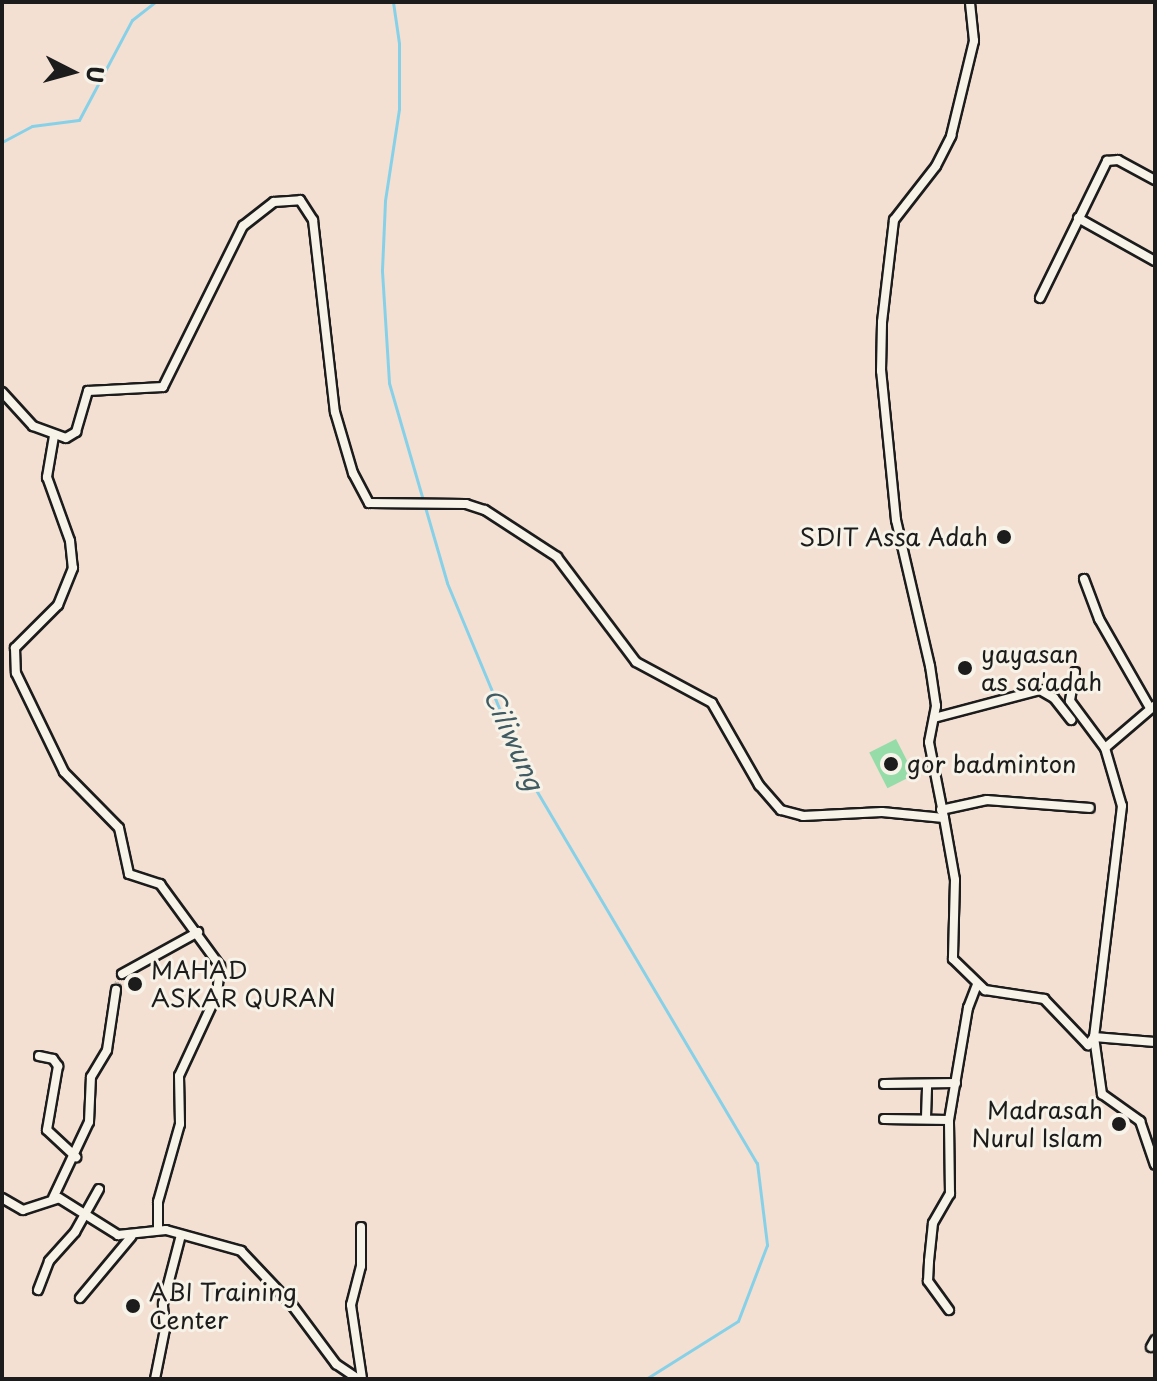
<!DOCTYPE html>
<style>
body{margin:0}
#map{position:relative;width:1157px;height:1381px;overflow:hidden;background:#f3e0d3;font-family:"Playpen Sans",sans-serif}
div>[style]{position:absolute}
[style*='--x']{left:calc(var(--x)*1px);top:calc(var(--y)*1px);width:calc(var(--w)*1px);rotate:calc(var(--a)*1deg)}
.green>*{inset:0;background:#96dca9;transform-origin:0 0}
.stream>*{height:3px;margin:-1.5px;padding:0 1.5px;transform-origin:1.5px;border-radius:1.5px;background:#87d1e8}
.street-tunnel>*{height:8px;margin-top:-4px;transform-origin:0;background:repeating-linear-gradient(90deg,#c8b9ae 0 8px,transparent 0 12px)}
.roads{filter:drop-shadow(2px 0 #1c1c1c) drop-shadow(-2px 0 #1c1c1c) drop-shadow(0 2px #1c1c1c) drop-shadow(0 -2px #1c1c1c)}
.street>*{height:8px;margin:-4px;padding:0 4px;transform-origin:4px;border-radius:4px;background:#f7f3e8}
.dots>*{width:22px;height:22px;translate:-50% -50%;box-sizing:border-box;border:4px solid #f7f3e8;border-radius:50%}
span{translate:-50% -50%;white-space:nowrap;text-align:center;line-height:1.15;-webkit-text-stroke:6px #f7f3e8;paint-order:stroke}
.poi-label{font-size:24px;color:#1c1c1c}
.right{translate:-100% -50%;text-align:right}
.left{translate:0 -50%;text-align:left}
.water-label{font-size:26px;color:#415b63;font-style:italic}
.frame{position:absolute;inset:0;border:4px solid #1c1c1c;pointer-events:none}
.north{position:absolute;left:32px;top:32px;width:80px;height:80px;-webkit-text-stroke:6px #f7f3e8;paint-order:stroke;rotate:96deg;font-size:22px;font-weight:700;line-height:32px;text-align:center;color:#1c1c1c}
.north::after{content:'';display:block;margin:auto;width:28px;height:36px;background:#1c1c1c;clip-path:polygon(50% 0,100% 100%,50% 72%,0 100%)}
</style>
<div id="map">
<div class="green">
<div style="left:896px;top:739px;width:40px;height:30px;rotate:63deg"></div>
</div>
<div class="stream">
<div style="--x:393;--y:2;--w:41;--a:81.7"></div>
<div style="--x:399;--y:43;--w:66;--a:90"></div>
<div style="--x:399;--y:109;--w:93;--a:98.7"></div>
<div style="--x:385;--y:201;--w:70;--a:92.5"></div>
<div style="--x:382;--y:271;--w:112;--a:86.4"></div>
<div style="--x:389;--y:383;--w:208;--a:73.8"></div>
<div style="--x:447;--y:583;--w:206;--a:67.4"></div>
<div style="--x:526;--y:773;--w:453;--a:59.4"></div>
<div style="--x:757;--y:1163;--w:83;--a:83"></div>
<div style="--x:767;--y:1245;--w:81;--a:110.9"></div>
<div style="--x:738;--y:1321;--w:109;--a:147.8"></div>
<div style="--x:2;--y:142;--w:34;--a:-28"></div>
<div style="--x:32;--y:126;--w:47;--a:-7.3"></div>
<div style="--x:79;--y:120;--w:113;--a:-62.1"></div>
<div style="--x:132;--y:20;--w:29;--a:-38"></div>
</div>
<div class="street-tunnel">
<div style="--x:116;--y:990;--w:17;--a:-69"></div>
</div>
<div class="roads">
<div class="street">
<div style="--x:1078;--y:218;--w:88;--a:29.2"></div>
<div style="--x:1040;--y:298;--w:153;--a:-63.9"></div>
<div style="--x:1107;--y:161;--w:11;--a:-5"></div>
<div style="--x:1118;--y:160;--w:42;--a:28.4"></div>
<div style="--x:2;--y:392;--w:46;--a:47.6"></div>
<div style="--x:33;--y:426;--w:35;--a:20"></div>
<div style="--x:66;--y:438;--w:12;--a:-31"></div>
<div style="--x:76;--y:432;--w:43;--a:-73.7"></div>
<div style="--x:88;--y:391;--w:75;--a:-3.1"></div>
<div style="--x:163;--y:387;--w:180;--a:-63.6"></div>
<div style="--x:243;--y:226;--w:39;--a:-38"></div>
<div style="--x:274;--y:202;--w:26;--a:-4"></div>
<div style="--x:300;--y:200;--w:24;--a:57"></div>
<div style="--x:313;--y:220;--w:193;--a:83.5"></div>
<div style="--x:335;--y:412;--w:64;--a:73.6"></div>
<div style="--x:353;--y:473;--w:34;--a:62"></div>
<div style="--x:369;--y:503;--w:97;--a:0.6"></div>
<div style="--x:466;--y:504;--w:20;--a:18"></div>
<div style="--x:485;--y:510;--w:86;--a:33.1"></div>
<div style="--x:557;--y:557;--w:131;--a:53"></div>
<div style="--x:636;--y:662;--w:86;--a:28.3"></div>
<div style="--x:712;--y:703;--w:95;--a:60.2"></div>
<div style="--x:759;--y:785;--w:33;--a:49"></div>
<div style="--x:781;--y:810;--w:23;--a:15"></div>
<div style="--x:803;--y:816;--w:79;--a:-2.9"></div>
<div style="--x:882;--y:812;--w:62;--a:5.5"></div>
<div style="--x:944;--y:818;--w:63;--a:79.9"></div>
<div style="--x:955;--y:880;--w:79;--a:91.5"></div>
<div style="--x:953;--y:959;--w:45;--a:44.1"></div>
<div style="--x:985;--y:990;--w:60;--a:8.7"></div>
<div style="--x:1044;--y:999;--w:64;--a:46.3"></div>
<div style="--x:1088;--y:1045;--w:10;--a:-53"></div>
<div style="--x:1094;--y:1037;--w:58;--a:82"></div>
<div style="--x:1102;--y:1094;--w:47;--a:35.4"></div>
<div style="--x:1140;--y:1121;--w:46;--a:71.2"></div>
<div style="--x:54;--y:436;--w:42;--a:99.7"></div>
<div style="--x:47;--y:477;--w:68;--a:70.2"></div>
<div style="--x:70;--y:541;--w:27;--a:84"></div>
<div style="--x:73;--y:568;--w:40;--a:112"></div>
<div style="--x:58;--y:605;--w:61;--a:135"></div>
<div style="--x:15;--y:648;--w:25;--a:88"></div>
<div style="--x:16;--y:673;--w:110;--a:64.1"></div>
<div style="--x:64;--y:772;--w:78;--a:45.5"></div>
<div style="--x:119;--y:828;--w:47;--a:77.7"></div>
<div style="--x:129;--y:874;--w:33;--a:18"></div>
<div style="--x:160;--y:884;--w:102;--a:53.8"></div>
<div style="--x:220;--y:966;--w:28;--a:96"></div>
<div style="--x:217;--y:994;--w:90;--a:114.9"></div>
<div style="--x:179;--y:1076;--w:48;--a:88.8"></div>
<div style="--x:180;--y:1124;--w:81;--a:105.8"></div>
<div style="--x:158;--y:1202;--w:28;--a:90"></div>
<div style="--x:1084;--y:579;--w:43;--a:69.4"></div>
<div style="--x:1099;--y:619;--w:103;--a:60.2"></div>
<div style="--x:1075;--y:672;--w:29;--a:100"></div>
<div style="--x:1070;--y:701;--w:59;--a:53.3"></div>
<div style="--x:1105;--y:748;--w:60;--a:73.7"></div>
<div style="--x:1122;--y:806;--w:233;--a:96.9"></div>
<div style="--x:1094;--y:1037;--w:61;--a:4.7"></div>
<div style="--x:934;--y:718;--w:110;--a:-14.8"></div>
<div style="--x:1040;--y:690;--w:16;--a:30"></div>
<div style="--x:1054;--y:698;--w:28;--a:52"></div>
<div style="--x:1105;--y:748;--w:65;--a:-40.6"></div>
<div style="--x:941;--y:810;--w:47;--a:-12.3"></div>
<div style="--x:987;--y:800;--w:103;--a:4.4"></div>
<div style="--x:944;--y:818;--w:77;--a:-101.2"></div>
<div style="--x:929;--y:742;--w:37;--a:-79"></div>
<div style="--x:936;--y:706;--w:40;--a:-98.5"></div>
<div style="--x:930;--y:666;--w:150;--a:-103.1"></div>
<div style="--x:896;--y:520;--w:150;--a:-95.7"></div>
<div style="--x:881;--y:371;--w:49;--a:-88.8"></div>
<div style="--x:882;--y:322;--w:103;--a:-83.3"></div>
<div style="--x:894;--y:220;--w:68;--a:-52.1"></div>
<div style="--x:936;--y:166;--w:34;--a:-63"></div>
<div style="--x:951;--y:136;--w:98;--a:-76.4"></div>
<div style="--x:974;--y:41;--w:39;--a:-96"></div>
<div style="--x:122;--y:974;--w:87;--a:-28.9"></div>
<div style="--x:39;--y:1056;--w:14;--a:12"></div>
<div style="--x:53;--y:1059;--w:9;--a:54"></div>
<div style="--x:58;--y:1066;--w:65;--a:99.8"></div>
<div style="--x:47;--y:1130;--w:40;--a:43"></div>
<div style="--x:884;--y:1084;--w:72;--a:-0.8"></div>
<div style="--x:926;--y:1117;--w:33;--a:-88"></div>
<div style="--x:884;--y:1119;--w:65;--a:0.9"></div>
<div style="--x:2;--y:1198;--w:24;--a:30"></div>
<div style="--x:23;--y:1210;--w:38;--a:-18"></div>
<div style="--x:59;--y:1198;--w:70;--a:32.1"></div>
<div style="--x:118;--y:1235;--w:48;--a:-5.9"></div>
<div style="--x:166;--y:1230;--w:78;--a:15.6"></div>
<div style="--x:241;--y:1251;--w:74;--a:46.6"></div>
<div style="--x:292;--y:1305;--w:74;--a:53.3"></div>
<div style="--x:336;--y:1364;--w:27;--a:34"></div>
<div style="--x:53;--y:1198;--w:84;--a:-64.7"></div>
<div style="--x:89;--y:1122;--w:45;--a:-87.5"></div>
<div style="--x:91;--y:1077;--w:31;--a:-59"></div>
<div style="--x:107;--y:1050;--w:61;--a:-81.5"></div>
<div style="--x:361;--y:1227;--w:39;--a:90"></div>
<div style="--x:361;--y:1266;--w:40;--a:104.4"></div>
<div style="--x:351;--y:1305;--w:75;--a:81.5"></div>
<div style="--x:38;--y:1290;--w:31;--a:-69"></div>
<div style="--x:49;--y:1261;--w:39;--a:-48"></div>
<div style="--x:75;--y:1232;--w:49;--a:-60.8"></div>
<div style="--x:80;--y:1298;--w:80;--a:-50.1"></div>
<div style="--x:949;--y:1310;--w:36;--a:-126"></div>
<div style="--x:928;--y:1281;--w:20;--a:-87"></div>
<div style="--x:929;--y:1261;--w:38;--a:-84"></div>
<div style="--x:933;--y:1223;--w:34;--a:-60"></div>
<div style="--x:950;--y:1194;--w:74;--a:-90.8"></div>
<div style="--x:949;--y:1120;--w:114;--a:-80.4"></div>
<div style="--x:968;--y:1008;--w:25;--a:-69"></div>
<div style="--x:1151;--y:1347;--w:8;--a:-60"></div>
<div style="--x:155;--y:1379;--w:51;--a:-78.7"></div>
<div style="--x:165;--y:1329;--w:25;--a:-95"></div>
<div style="--x:163;--y:1304;--w:71;--a:-75.4"></div>
</div>
</div>
<div class="dots">
<div style="left:1004px;top:537px;background:#1c1c1c"></div>
<div style="left:965px;top:668px;background:#1c1c1c"></div>
<div style="left:891px;top:764px;background:#1c1c1c"></div>
<div style="left:135px;top:984px;background:#1c1c1c"></div>
<div style="left:1119px;top:1124px;background:#1c1c1c"></div>
<div style="left:133px;top:1306px;background:#1c1c1c"></div>
</div>
<div class="poi-label">
<span class="right" style="left:988px;top:537px">SDIT Assa Adah</span>
<span class="left" style="left:981px;top:668px">yayasan<br>as sa'adah</span>
<span class="left" style="left:907px;top:764px">gor badminton</span>
<span class="left" style="left:151px;top:984px">MAHAD<br>ASKAR QURAN</span>
<span class="right" style="left:1103px;top:1124px">Madrasah<br>Nurul Islam</span>
<span class="left" style="left:149px;top:1306px">ABI Training<br>Center</span>
</div>
<div class="water-label">
<span style="left:514px;top:739px;rotate:66deg">Ciliwung</span>
</div>
<div class="frame"></div>
<div class="north">U</div>
</div>
